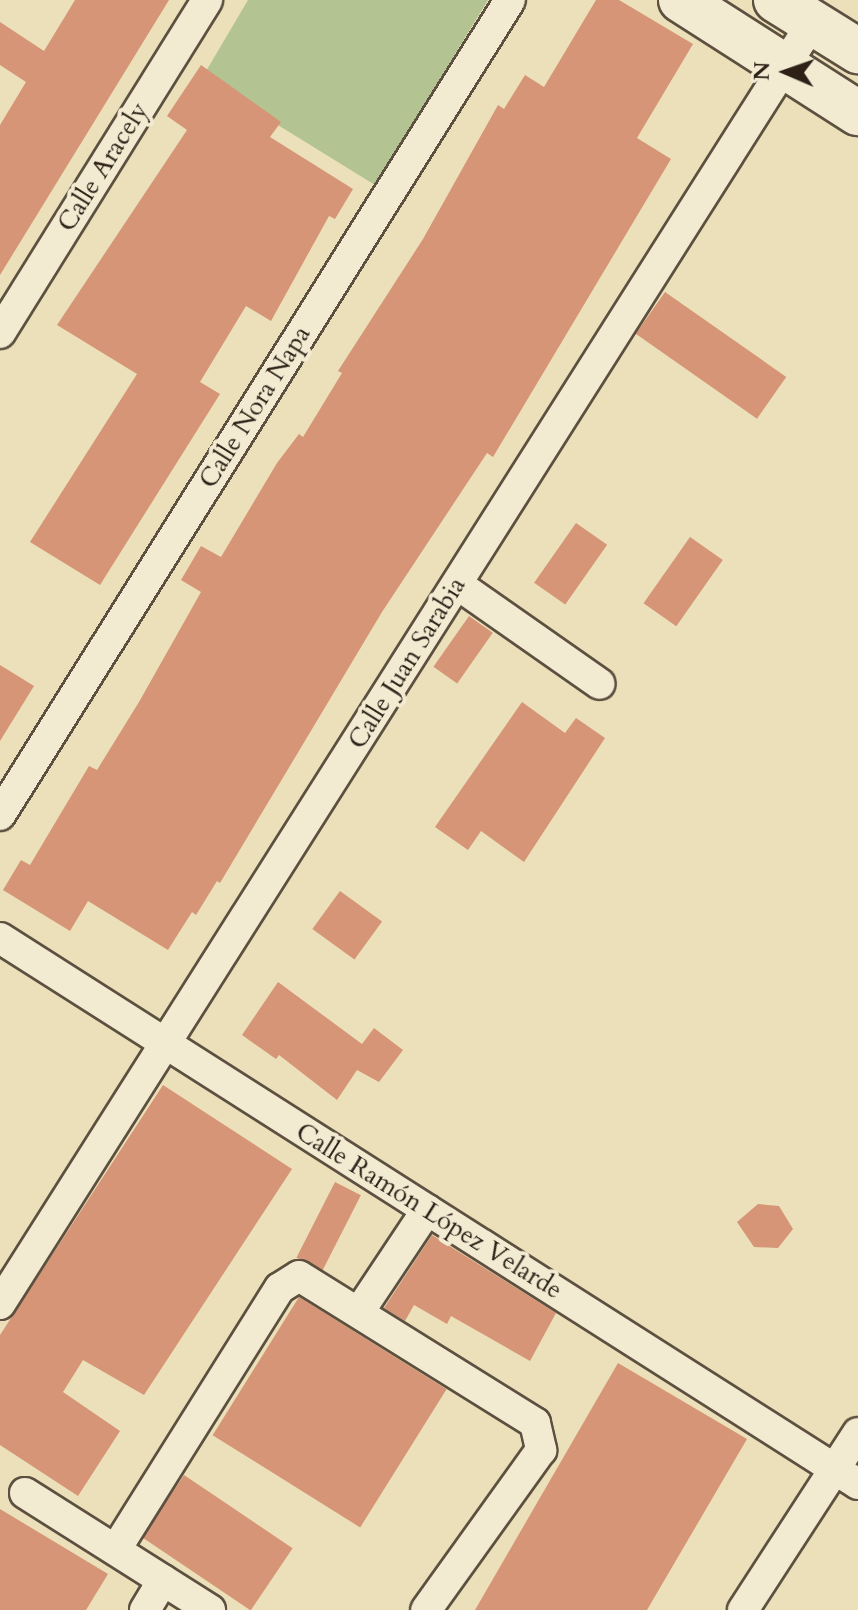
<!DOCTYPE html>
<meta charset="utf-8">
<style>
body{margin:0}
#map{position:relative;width:858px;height:1610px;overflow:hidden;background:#ebe0b9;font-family:Cardo,serif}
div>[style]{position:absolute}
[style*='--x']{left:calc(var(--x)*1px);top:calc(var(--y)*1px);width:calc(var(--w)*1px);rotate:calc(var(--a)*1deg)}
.green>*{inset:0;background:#b3c392}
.building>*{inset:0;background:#d59576;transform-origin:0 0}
.roads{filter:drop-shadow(2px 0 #5d5040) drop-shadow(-2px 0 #5d5040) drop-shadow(0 2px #5d5040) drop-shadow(0 -2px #5d5040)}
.minor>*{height:30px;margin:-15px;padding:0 15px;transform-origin:15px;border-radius:15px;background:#f2ebd2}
.secondary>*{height:44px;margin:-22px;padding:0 22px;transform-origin:22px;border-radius:22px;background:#f2ebd2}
span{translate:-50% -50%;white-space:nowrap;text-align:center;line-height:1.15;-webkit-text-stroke:8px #f2ebd2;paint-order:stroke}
.street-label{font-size:26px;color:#2e2017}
.north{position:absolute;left:746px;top:32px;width:80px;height:80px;-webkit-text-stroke:6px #f2ebd2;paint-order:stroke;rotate:272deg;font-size:22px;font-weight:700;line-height:32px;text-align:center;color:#2e2017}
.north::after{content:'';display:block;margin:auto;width:28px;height:36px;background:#2e2017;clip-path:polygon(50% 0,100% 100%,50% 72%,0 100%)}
</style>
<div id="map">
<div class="green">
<div style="clip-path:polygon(248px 0,488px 0,375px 185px,202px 78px)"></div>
</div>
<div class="building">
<div style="clip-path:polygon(75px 0,169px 0,0 275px,0 125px,26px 82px,0 65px,0 22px,44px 51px)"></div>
<div style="clip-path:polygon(596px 0,619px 0,693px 44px,637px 138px,671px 159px,493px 457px,487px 453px,382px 612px,220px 883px,217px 881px,196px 915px,192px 912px,168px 950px,88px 901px,70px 931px,3px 890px,21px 860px,30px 865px,89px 766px,97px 770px,139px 702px,201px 592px,181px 580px,201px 546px,221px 557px,277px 463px,299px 434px,303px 437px,342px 373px,338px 371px,423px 239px,498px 105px,504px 109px,525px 75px,544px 87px)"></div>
<div style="clip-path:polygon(201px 65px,281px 122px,270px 137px,353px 189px,335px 219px,329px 216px,271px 321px,246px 306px,200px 382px,220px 394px,100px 585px,30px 542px,137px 374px,57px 325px,187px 130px,167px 116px)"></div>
<div style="left:665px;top:292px;width:148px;height:51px;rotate:35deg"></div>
<div style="left:576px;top:523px;width:38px;height:73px;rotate:35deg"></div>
<div style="left:690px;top:537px;width:40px;height:81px;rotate:35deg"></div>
<div style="left:469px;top:616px;width:29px;height:62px;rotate:35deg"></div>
<div style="clip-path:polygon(0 665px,34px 686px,0 741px)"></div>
<div style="clip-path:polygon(522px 702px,565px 733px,576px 718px,605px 738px,524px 862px,481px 831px,468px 850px,435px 827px)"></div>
<div style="left:340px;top:891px;width:52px;height:47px;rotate:36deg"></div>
<div style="clip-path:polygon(278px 982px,362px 1044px,374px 1028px,403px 1050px,379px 1082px,357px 1070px,337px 1100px,279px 1055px,276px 1059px,242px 1035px)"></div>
<div style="clip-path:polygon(163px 1085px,292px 1169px,144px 1395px,83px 1360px,63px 1392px,120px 1431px,78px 1496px,0 1445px,0 1335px)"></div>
<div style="left:335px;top:1182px;width:29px;height:85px;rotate:27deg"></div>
<div style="clip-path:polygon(758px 1204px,779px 1206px,793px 1229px,778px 1248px,754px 1247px,737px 1222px)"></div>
<div style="clip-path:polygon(432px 1235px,556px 1313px,530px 1361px,451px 1316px,447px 1324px,414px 1305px,405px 1321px,384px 1308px)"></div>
<div style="left:299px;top:1297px;width:174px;height:163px;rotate:32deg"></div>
<div style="clip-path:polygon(618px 1363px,747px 1439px,647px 1610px,475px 1610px)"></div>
<div style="left:184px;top:1475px;width:131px;height:75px;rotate:34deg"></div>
<div style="clip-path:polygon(0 1509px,108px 1574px,86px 1610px,0 1610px)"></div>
</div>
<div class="roads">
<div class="minor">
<div style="--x:0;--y:333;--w:392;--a:-58.1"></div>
<div style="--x:457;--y:584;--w:174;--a:35"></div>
<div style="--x:0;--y:815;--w:961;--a:-57.96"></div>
<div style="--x:0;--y:938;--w:1017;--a:32.47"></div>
<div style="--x:0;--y:1304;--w:1517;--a:-57.63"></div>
<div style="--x:359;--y:1312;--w:123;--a:-56.3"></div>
<div style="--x:25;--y:1493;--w:219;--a:32.3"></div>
<div style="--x:116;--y:1549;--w:308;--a:-57.9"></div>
<div style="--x:280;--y:1288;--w:22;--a:-32"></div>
<div style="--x:299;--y:1276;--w:278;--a:31.9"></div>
<div style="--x:535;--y:1423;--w:28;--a:77"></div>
<div style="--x:541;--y:1450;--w:197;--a:125.7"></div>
<div style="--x:145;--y:1610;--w:35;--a:-59"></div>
<div style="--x:743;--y:1610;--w:211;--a:-57"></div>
</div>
<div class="secondary">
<div style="--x:681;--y:0;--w:210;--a:32.6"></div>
<div style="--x:776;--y:0;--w:97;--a:31.9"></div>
</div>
</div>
<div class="street-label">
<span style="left:103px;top:167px;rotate:-58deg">Calle Aracely</span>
<span style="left:255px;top:407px;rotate:-58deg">Calle Nora Napa</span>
<span style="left:407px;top:663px;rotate:-58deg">Calle Juan Sarabia</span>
<span style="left:429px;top:1211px;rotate:32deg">Calle Ramón López Velarde</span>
</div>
<div class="north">N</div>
</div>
